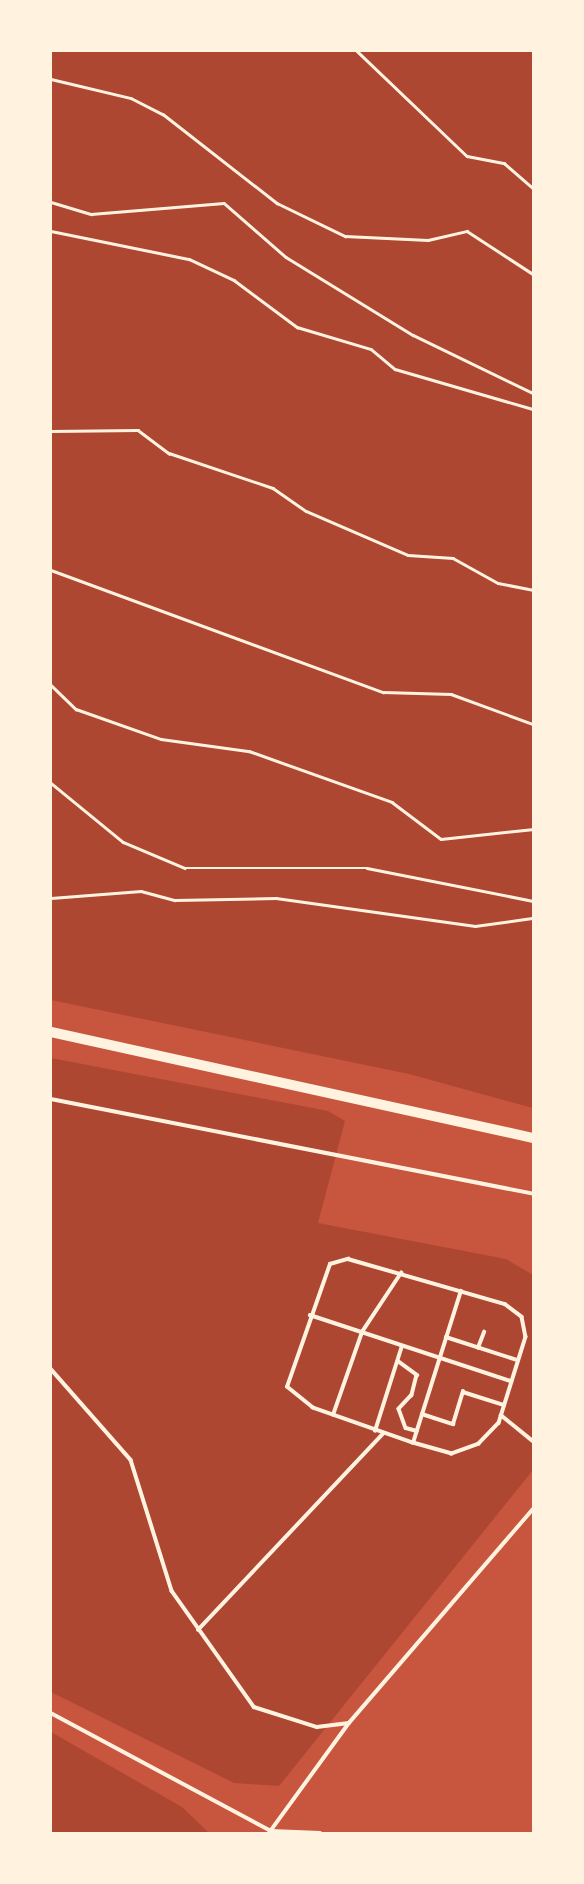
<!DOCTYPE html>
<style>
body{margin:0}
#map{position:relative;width:584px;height:1884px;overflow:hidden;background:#c8553d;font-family:Figtree,sans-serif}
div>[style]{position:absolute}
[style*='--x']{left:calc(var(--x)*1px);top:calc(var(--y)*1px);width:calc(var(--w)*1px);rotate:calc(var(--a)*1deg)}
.green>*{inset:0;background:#ae4732}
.path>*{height:2.5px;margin:-1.25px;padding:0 1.25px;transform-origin:1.25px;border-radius:1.25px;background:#fff3e0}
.service>*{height:3.5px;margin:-1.75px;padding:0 1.75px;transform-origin:1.75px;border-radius:1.75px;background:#fff3e0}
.tertiary>*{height:10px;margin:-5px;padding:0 5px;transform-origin:5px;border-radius:5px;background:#fff3e0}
span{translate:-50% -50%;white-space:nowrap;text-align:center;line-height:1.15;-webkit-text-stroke:7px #fff3e0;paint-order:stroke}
.frame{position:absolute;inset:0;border:52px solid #fff3e0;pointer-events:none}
</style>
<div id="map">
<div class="green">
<div style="clip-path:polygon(51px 51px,533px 51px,533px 1108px,409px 1074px,51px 1000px)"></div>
<div style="clip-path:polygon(51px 1058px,328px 1111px,345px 1121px,318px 1223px,506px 1259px,533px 1275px,533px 1470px,279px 1786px,234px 1783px,51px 1692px)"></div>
<div style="clip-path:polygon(51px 1732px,182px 1807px,209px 1833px,51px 1833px)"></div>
</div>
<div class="path">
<div style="--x:357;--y:51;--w:152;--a:43.7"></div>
<div style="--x:467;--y:156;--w:38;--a:11"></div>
<div style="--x:504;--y:163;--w:38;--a:41"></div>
<div style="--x:51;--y:79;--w:82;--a:13.4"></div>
<div style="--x:131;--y:98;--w:36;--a:27"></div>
<div style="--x:163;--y:114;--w:145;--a:38"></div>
<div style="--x:277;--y:203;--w:76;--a:25.9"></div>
<div style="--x:345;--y:236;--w:83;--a:2.8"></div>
<div style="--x:428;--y:240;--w:40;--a:-13"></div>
<div style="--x:467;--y:231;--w:79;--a:33.1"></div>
<div style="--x:51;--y:202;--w:42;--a:16.7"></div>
<div style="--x:91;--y:214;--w:133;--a:-4.7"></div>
<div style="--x:224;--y:203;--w:82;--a:41.1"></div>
<div style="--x:286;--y:257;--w:149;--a:31.6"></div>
<div style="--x:413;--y:335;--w:133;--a:25.8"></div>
<div style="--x:51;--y:231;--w:141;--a:11.5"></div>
<div style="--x:189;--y:259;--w:50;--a:25"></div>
<div style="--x:234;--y:280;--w:79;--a:36.7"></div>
<div style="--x:297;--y:327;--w:77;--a:16.6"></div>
<div style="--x:371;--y:349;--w:31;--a:40"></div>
<div style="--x:395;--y:369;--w:144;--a:16.2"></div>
<div style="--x:51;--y:431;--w:87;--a:-0.7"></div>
<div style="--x:138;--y:430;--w:39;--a:37"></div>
<div style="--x:169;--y:453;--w:110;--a:18.6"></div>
<div style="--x:273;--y:488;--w:40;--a:34.9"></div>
<div style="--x:306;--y:511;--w:111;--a:23.3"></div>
<div style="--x:408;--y:555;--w:45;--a:3.8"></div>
<div style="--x:453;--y:558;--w:51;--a:29.1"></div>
<div style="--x:498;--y:583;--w:36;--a:11"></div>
<div style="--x:51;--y:570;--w:354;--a:20.2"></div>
<div style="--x:383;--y:692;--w:68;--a:1.7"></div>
<div style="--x:451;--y:694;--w:87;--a:20.1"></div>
<div style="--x:51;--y:685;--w:35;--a:44"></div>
<div style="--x:76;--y:709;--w:90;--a:19.4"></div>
<div style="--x:161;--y:739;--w:89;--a:7.8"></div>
<div style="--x:249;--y:751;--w:152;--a:19.6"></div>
<div style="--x:392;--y:802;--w:61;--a:37.1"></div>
<div style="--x:441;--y:839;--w:93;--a:-6.2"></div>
<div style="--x:51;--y:783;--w:93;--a:39.3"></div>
<div style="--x:123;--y:842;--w:67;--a:22.8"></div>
<div style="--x:185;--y:868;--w:182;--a:0"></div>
<div style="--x:367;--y:868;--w:169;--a:11.2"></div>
<div style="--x:51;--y:898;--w:90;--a:-4.4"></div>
<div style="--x:141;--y:891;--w:35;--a:15"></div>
<div style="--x:175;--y:900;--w:101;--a:-1.1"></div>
<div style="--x:276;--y:898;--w:201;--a:8"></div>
<div style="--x:475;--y:926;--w:59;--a:-7.9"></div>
</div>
<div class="service">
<div style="--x:51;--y:1099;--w:491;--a:11.1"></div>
<div style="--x:348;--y:1259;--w:163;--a:16"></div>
<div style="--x:505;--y:1304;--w:21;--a:37"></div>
<div style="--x:522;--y:1317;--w:20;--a:79"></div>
<div style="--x:526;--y:1337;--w:90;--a:107.4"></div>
<div style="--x:499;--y:1423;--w:29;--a:134"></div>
<div style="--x:479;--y:1444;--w:29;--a:160"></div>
<div style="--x:452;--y:1454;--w:41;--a:-164.2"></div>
<div style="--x:413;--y:1443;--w:106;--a:-160.7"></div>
<div style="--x:313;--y:1408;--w:33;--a:-141"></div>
<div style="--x:287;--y:1387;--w:130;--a:-70.7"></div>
<div style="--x:330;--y:1264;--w:19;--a:-16"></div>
<div style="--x:310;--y:1315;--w:212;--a:18.2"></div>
<div style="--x:446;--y:1337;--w:75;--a:17.9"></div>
<div style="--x:478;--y:1348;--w:17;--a:-69"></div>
<div style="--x:398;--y:1361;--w:24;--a:36"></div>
<div style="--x:417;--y:1375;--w:21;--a:104"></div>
<div style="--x:412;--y:1395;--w:19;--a:133"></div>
<div style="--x:399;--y:1409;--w:20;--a:70"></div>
<div style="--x:406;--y:1428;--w:11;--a:15"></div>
<div style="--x:51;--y:1369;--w:121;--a:48.7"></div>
<div style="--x:131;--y:1460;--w:137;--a:72.6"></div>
<div style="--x:172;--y:1591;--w:142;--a:54.7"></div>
<div style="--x:254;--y:1707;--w:66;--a:17.6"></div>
<div style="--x:317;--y:1727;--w:32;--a:-7"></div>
<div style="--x:422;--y:1414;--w:33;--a:18"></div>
<div style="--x:453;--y:1424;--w:34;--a:-73"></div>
<div style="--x:463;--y:1392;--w:43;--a:17.6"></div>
<div style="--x:333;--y:1415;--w:88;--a:-70.7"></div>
<div style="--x:362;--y:1332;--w:71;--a:-56.5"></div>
<div style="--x:501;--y:1415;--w:41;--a:39.1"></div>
<div style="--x:375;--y:1431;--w:89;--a:-72.4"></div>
<div style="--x:413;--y:1443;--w:159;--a:-72.5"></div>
<div style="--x:198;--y:1630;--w:270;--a:-46.7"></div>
<div style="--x:51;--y:1713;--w:250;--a:28.2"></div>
<div style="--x:271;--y:1831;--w:49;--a:2.3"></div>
<div style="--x:269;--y:1833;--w:136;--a:-54"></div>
<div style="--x:349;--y:1723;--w:282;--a:-49.3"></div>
</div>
<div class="tertiary">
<div style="--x:51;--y:1032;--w:494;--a:12.4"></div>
</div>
<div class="frame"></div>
</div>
